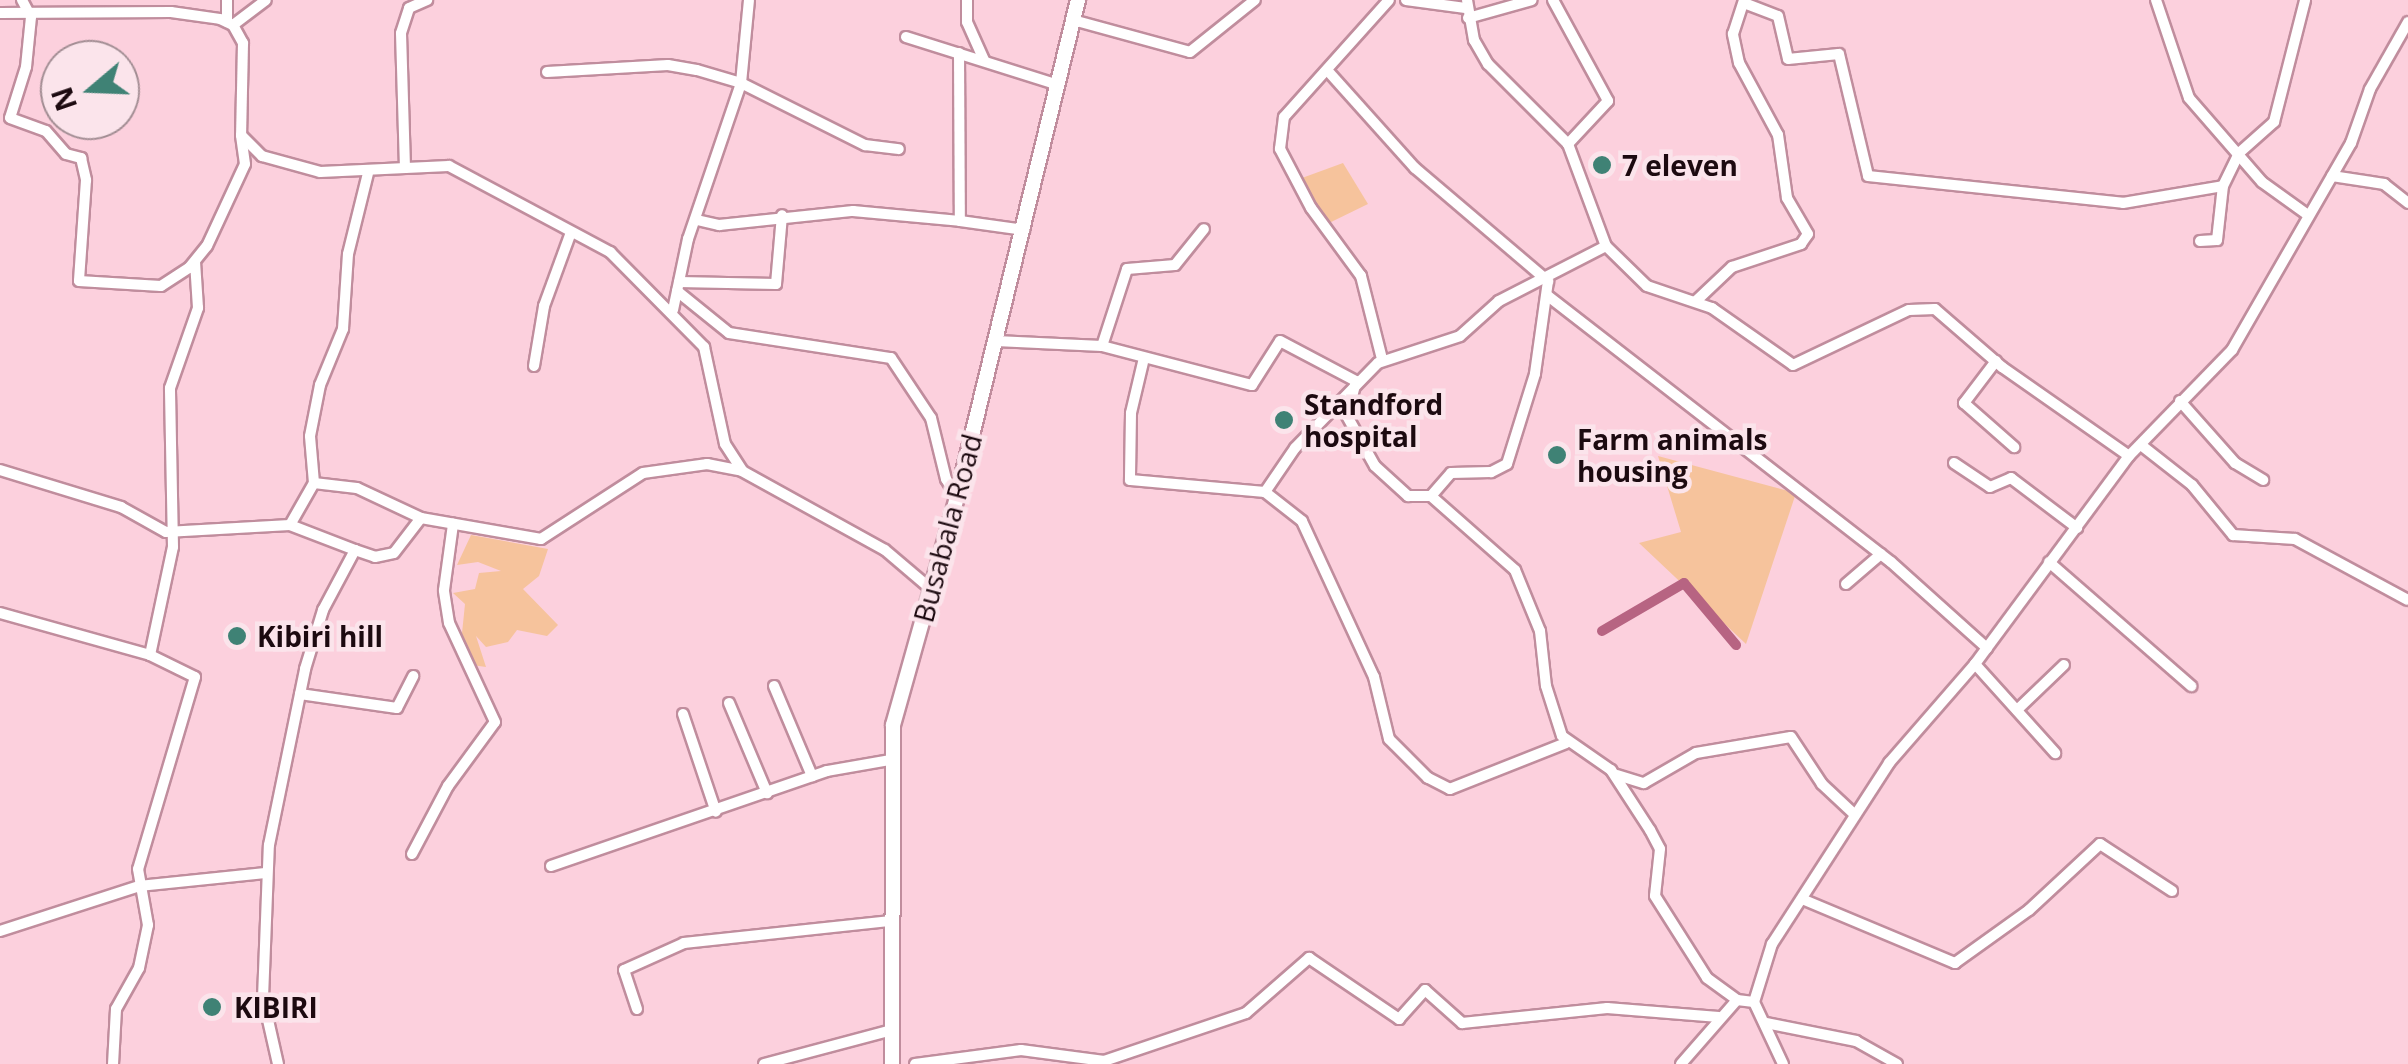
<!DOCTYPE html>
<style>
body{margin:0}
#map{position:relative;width:2408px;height:1064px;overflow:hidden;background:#fcd0dd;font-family:"Open Sans",sans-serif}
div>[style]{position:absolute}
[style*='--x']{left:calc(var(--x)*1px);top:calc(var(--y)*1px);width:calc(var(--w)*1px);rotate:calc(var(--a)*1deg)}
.green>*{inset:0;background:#f6c39c}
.canal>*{height:10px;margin:-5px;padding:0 5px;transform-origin:5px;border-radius:5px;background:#b76482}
.roads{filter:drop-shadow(2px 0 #c08d9d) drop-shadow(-2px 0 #c08d9d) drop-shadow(0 2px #c08d9d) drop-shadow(0 -2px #c08d9d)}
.street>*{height:10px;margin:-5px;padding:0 5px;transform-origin:5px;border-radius:5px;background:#fff}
.secondary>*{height:14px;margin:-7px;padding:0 7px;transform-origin:7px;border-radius:7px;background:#fff}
.dots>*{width:28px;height:28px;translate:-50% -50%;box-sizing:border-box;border:5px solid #fbe4eb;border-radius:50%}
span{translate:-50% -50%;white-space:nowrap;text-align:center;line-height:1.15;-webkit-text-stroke:9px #fbe4eb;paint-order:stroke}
.poi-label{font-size:28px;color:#1c0a10;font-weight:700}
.left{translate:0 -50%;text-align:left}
.street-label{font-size:28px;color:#1c0a10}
.north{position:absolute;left:40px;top:40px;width:100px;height:100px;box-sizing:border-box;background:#fbe4eb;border:2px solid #a28d93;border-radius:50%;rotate:251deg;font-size:28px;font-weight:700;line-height:40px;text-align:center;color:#1c0a10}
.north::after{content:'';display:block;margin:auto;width:35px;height:45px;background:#3f8275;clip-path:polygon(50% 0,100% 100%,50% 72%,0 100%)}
</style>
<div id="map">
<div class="green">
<div style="clip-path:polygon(1343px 163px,1368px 204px,1327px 224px,1302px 178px)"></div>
<div style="clip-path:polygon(1658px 456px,1796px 493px,1746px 644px,1639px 543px,1681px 532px)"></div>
<div style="clip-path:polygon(471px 535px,548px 549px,539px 576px,523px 589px,558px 625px,547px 636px,517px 630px,508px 642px,486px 647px,476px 636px,486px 667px,472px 665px,461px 643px,465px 604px,453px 593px,475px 589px,479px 573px,501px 571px,478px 562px,457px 565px)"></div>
</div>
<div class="canal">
<div style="--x:1602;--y:631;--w:95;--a:-30.3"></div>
<div style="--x:1684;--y:583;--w:81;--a:50"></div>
</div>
<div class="roads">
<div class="street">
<div style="--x:22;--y:0;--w:19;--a:62"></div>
<div style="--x:31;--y:17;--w:50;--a:95.7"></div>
<div style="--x:26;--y:67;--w:53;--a:107.4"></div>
<div style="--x:10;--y:118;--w:38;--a:20"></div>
<div style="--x:46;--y:131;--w:30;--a:49"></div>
<div style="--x:66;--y:154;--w:16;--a:15"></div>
<div style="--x:81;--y:158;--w:23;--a:77"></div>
<div style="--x:86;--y:180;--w:101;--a:94"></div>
<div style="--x:79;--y:281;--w:82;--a:3.5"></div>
<div style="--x:161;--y:286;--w:33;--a:-33"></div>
<div style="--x:189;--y:268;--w:28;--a:-51"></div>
<div style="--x:207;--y:246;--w:90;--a:-65.1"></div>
<div style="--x:245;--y:164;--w:29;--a:-98"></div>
<div style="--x:227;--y:0;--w:22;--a:90"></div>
<div style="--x:967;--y:0;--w:22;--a:90"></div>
<div style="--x:967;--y:22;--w:42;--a:65.9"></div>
<div style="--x:1406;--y:0;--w:60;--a:7.7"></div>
<div style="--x:1467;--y:0;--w:41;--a:80.1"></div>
<div style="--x:1474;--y:40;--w:28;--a:60"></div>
<div style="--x:1488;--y:64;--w:113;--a:45"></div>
<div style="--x:1568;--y:144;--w:109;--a:69.6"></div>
<div style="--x:1606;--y:246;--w:57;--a:44.3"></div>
<div style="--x:1647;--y:286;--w:69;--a:18.7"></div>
<div style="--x:1712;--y:308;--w:99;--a:35.1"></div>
<div style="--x:1793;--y:365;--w:128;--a:-25.4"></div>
<div style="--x:1909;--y:310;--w:26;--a:-2"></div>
<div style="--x:1935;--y:309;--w:89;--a:40.9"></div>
<div style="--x:2002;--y:367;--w:155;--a:35"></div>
<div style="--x:1553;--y:0;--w:115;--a:61.4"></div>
<div style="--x:1608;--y:101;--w:59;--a:132.9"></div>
<div style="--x:2156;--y:0;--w:103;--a:71.4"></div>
<div style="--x:2189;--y:98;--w:111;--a:49"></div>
<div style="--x:2262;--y:182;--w:57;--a:35.7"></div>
<div style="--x:1744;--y:3;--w:36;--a:21"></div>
<div style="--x:1778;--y:16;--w:44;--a:76.9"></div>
<div style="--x:1788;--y:59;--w:51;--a:-5.6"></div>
<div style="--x:1839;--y:54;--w:125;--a:76.6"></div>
<div style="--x:1868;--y:176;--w:256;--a:6"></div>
<div style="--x:2123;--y:203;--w:101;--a:-9.6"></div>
<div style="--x:2223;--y:186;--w:37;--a:-64"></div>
<div style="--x:2239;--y:153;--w:47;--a:-41.5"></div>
<div style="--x:2274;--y:122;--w:126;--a:-75.7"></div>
<div style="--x:0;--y:13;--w:171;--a:-0.3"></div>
<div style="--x:171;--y:12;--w:49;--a:8.1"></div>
<div style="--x:220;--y:19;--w:14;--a:25"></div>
<div style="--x:233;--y:25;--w:21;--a:61"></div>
<div style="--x:243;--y:43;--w:92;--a:91.2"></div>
<div style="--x:241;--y:135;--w:30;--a:45"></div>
<div style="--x:262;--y:156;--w:60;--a:15.4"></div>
<div style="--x:320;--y:172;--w:129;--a:-2.7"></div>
<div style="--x:449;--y:166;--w:183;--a:28.1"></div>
<div style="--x:610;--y:252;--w:134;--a:45.3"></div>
<div style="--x:704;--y:347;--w:99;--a:77.8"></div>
<div style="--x:725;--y:444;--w:31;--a:57"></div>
<div style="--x:1468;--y:18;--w:66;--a:-15.7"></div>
<div style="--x:1073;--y:20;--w:121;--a:15.3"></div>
<div style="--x:1190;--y:52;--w:83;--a:-38.7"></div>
<div style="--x:233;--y:25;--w:41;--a:-37.1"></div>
<div style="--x:906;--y:37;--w:159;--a:17.5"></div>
<div style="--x:959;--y:53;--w:168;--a:89.7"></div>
<div style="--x:960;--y:221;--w:65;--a:8"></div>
<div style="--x:1327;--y:70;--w:132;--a:48.1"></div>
<div style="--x:1415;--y:168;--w:175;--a:40.4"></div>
<div style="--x:1548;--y:281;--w:94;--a:98"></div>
<div style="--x:1535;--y:374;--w:94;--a:107.3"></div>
<div style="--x:1507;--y:464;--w:18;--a:153"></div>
<div style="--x:1491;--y:472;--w:40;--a:178.6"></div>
<div style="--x:1451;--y:473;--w:30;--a:131"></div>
<div style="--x:547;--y:72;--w:121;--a:-3.3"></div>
<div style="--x:668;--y:65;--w:29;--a:10"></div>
<div style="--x:697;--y:70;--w:46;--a:16.5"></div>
<div style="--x:741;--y:83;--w:139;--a:26.6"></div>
<div style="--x:865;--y:145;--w:34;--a:7"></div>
<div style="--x:405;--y:168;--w:135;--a:-91.7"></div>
<div style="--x:401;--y:33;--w:26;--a:-72"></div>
<div style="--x:409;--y:8;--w:20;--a:-24"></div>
<div style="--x:2332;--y:176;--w:53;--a:8.7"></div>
<div style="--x:2384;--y:184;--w:31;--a:38"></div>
<div style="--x:697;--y:220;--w:23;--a:13"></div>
<div style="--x:719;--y:225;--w:135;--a:-6"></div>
<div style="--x:853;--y:211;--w:107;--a:5.3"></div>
<div style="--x:2200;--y:241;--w:17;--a:-3"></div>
<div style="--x:2217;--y:240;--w:54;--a:-83.7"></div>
<div style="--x:679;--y:282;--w:97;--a:1.2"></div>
<div style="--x:776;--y:284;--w:69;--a:-85"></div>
<div style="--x:677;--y:291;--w:67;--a:38.9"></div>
<div style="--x:729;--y:333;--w:164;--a:8.8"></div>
<div style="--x:891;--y:358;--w:72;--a:56.3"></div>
<div style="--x:931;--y:418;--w:63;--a:76.2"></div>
<div style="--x:946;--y:479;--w:21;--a:59"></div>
<div style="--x:1548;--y:296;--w:434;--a:37.8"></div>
<div style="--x:1891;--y:562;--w:129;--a:41.9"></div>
<div style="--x:1696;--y:301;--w:50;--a:-43.4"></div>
<div style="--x:1732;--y:267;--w:73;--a:-18.4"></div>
<div style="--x:1801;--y:244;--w:12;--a:-55"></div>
<div style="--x:1808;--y:234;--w:42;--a:-120.3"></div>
<div style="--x:1787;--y:198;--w:64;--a:-98.1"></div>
<div style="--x:1778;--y:135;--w:82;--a:-118.4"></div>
<div style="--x:1739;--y:63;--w:30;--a:-102"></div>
<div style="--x:1733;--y:34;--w:36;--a:-72"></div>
<div style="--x:673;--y:310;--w:73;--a:-78.1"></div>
<div style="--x:688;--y:239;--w:165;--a:-71.2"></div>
<div style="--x:741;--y:83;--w:83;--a:-84.5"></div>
<div style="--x:996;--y:341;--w:106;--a:2.7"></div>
<div style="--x:1102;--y:346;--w:155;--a:14.6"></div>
<div style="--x:1252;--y:385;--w:52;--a:-57.5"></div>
<div style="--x:1280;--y:341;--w:86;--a:27.8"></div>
<div style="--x:1356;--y:381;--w:36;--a:104"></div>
<div style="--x:1347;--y:416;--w:57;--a:60.8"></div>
<div style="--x:1375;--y:466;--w:45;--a:42.3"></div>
<div style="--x:1408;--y:496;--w:23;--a:0"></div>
<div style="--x:1431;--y:496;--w:112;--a:41.4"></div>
<div style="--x:1515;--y:570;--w:66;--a:67.7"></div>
<div style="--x:1540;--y:631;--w:55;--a:83.8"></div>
<div style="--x:1546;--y:686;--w:52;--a:72.3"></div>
<div style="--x:1562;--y:736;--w:60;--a:34.8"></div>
<div style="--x:1611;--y:770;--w:72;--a:57"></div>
<div style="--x:1650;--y:830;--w:21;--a:62"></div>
<div style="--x:1660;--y:849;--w:47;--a:96.1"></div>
<div style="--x:1655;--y:896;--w:97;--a:57.6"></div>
<div style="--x:1707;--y:978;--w:37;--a:36"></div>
<div style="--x:1737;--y:1000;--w:17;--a:7"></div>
<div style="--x:1102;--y:346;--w:81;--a:-72"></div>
<div style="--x:1127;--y:269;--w:48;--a:-4.8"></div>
<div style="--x:1175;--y:265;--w:46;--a:-51.1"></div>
<div style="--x:1144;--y:358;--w:57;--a:103.3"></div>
<div style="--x:1131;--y:413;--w:67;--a:90.9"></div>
<div style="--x:1130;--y:480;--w:136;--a:5.1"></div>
<div style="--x:1382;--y:359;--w:86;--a:-104.2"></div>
<div style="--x:1361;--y:276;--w:84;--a:-126.3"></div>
<div style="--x:1311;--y:208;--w:67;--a:-117.7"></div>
<div style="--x:1280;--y:149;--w:32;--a:-83"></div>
<div style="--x:1284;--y:117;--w:157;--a:-48.1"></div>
<div style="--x:1996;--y:361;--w:53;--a:127.3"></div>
<div style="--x:1964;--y:403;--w:67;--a:41.3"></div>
<div style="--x:534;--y:366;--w:61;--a:-80.5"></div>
<div style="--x:544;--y:306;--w:76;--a:-69.9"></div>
<div style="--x:2180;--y:401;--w:83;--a:48.4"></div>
<div style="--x:2235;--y:463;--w:33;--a:31"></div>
<div style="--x:2141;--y:445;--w:65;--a:38.1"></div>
<div style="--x:2192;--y:485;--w:65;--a:50.6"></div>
<div style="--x:2233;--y:535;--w:62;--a:3.7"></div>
<div style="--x:2295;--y:539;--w:128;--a:28.4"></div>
<div style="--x:1954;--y:463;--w:43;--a:33.7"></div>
<div style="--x:1990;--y:487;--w:23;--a:-23"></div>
<div style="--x:2011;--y:478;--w:83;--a:37.1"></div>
<div style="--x:0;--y:470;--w:127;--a:17"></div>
<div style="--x:121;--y:507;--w:51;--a:29.1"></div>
<div style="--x:166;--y:532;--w:124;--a:-3.2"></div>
<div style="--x:290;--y:525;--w:48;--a:-60.3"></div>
<div style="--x:314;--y:483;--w:47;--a:-94.9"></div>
<div style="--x:310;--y:436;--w:52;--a:-78.9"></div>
<div style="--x:320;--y:385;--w:61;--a:-67.7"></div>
<div style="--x:343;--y:329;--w:75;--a:-86.2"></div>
<div style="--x:348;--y:254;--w:83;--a:-76.1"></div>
<div style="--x:314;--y:483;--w:43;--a:6.6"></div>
<div style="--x:357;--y:488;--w:71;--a:25.1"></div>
<div style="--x:290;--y:525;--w:70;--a:21"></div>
<div style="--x:2049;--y:562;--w:189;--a:41.1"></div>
<div style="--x:1846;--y:584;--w:46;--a:-40.6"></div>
<div style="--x:0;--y:613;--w:156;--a:15.6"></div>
<div style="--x:150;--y:655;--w:50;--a:26.1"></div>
<div style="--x:195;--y:677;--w:200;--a:106.5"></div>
<div style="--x:138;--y:869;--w:57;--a:79.9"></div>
<div style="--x:148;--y:925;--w:44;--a:101.8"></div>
<div style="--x:139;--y:968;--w:47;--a:119.3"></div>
<div style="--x:116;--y:1009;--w:55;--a:93.1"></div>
<div style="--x:150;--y:655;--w:110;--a:-78"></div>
<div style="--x:173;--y:547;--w:159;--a:-91.1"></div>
<div style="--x:170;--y:388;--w:85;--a:-70.7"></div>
<div style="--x:198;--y:308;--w:46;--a:-93.7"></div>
<div style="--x:1975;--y:664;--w:120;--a:48"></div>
<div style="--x:774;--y:686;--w:98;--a:67.1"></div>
<div style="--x:300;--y:694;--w:98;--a:8.2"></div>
<div style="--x:397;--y:708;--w:36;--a:-63"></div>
<div style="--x:729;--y:703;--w:98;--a:67.1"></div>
<div style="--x:2017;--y:710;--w:65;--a:-43.8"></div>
<div style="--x:683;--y:714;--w:103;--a:71.4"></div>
<div style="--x:1566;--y:743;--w:125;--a:158.4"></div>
<div style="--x:1450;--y:789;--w:25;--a:-153"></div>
<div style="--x:1428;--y:778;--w:55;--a:-135"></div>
<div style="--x:1389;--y:739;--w:64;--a:-103.6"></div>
<div style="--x:1374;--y:677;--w:172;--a:-114.8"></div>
<div style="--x:1302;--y:521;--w:47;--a:-141.9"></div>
<div style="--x:1265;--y:492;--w:53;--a:-55.7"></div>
<div style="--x:1295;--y:448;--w:119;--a:-45.7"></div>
<div style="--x:1378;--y:363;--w:86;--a:-18.2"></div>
<div style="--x:1460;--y:336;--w:52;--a:-41.9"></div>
<div style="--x:1499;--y:301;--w:120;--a:-27.2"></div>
<div style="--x:1617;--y:775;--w:28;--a:17"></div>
<div style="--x:1644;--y:783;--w:60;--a:-30"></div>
<div style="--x:1696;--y:753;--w:96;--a:-9.6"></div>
<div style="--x:1791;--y:737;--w:56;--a:56.6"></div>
<div style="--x:1822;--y:784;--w:45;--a:43.2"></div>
<div style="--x:412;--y:854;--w:77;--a:-62.1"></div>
<div style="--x:448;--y:786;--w:79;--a:-53.7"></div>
<div style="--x:495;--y:722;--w:109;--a:-114.9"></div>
<div style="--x:449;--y:623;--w:33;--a:-99"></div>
<div style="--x:444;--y:590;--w:67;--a:-82.2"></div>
<div style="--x:551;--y:866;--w:292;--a:-19"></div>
<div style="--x:827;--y:771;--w:64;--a:-9.9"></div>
<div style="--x:1802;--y:899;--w:166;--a:22.7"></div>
<div style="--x:1955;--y:963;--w:91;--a:-35.6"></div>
<div style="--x:2029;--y:910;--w:97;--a:-42.9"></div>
<div style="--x:2100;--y:844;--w:86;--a:33.1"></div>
<div style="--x:0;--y:931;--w:146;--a:-17.9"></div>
<div style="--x:139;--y:886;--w:127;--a:-5.9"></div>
<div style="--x:637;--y:1009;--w:41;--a:-108.4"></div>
<div style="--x:624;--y:970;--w:66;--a:-24.2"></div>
<div style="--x:684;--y:943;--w:208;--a:-6.1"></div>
<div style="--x:1766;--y:1023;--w:92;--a:11.3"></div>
<div style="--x:1856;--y:1041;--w:47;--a:29.3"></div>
<div style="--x:278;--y:1064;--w:68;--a:-102.8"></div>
<div style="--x:263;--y:998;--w:153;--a:-87.8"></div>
<div style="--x:269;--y:845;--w:180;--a:-78.4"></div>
<div style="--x:305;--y:669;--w:62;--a:-73"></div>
<div style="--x:323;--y:610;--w:68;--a:-61.9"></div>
<div style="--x:355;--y:550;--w:21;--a:19"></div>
<div style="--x:375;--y:557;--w:19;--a:-12"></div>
<div style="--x:394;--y:553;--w:44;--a:-52.4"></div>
<div style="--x:421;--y:518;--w:122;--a:9.9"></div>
<div style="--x:541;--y:539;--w:121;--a:-32.9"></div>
<div style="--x:643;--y:473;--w:65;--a:-8"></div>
<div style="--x:707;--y:464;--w:36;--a:11"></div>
<div style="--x:742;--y:471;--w:163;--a:28.9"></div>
<div style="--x:885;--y:550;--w:62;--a:40.4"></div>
<div style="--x:764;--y:1064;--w:132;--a:-14.9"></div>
<div style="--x:915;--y:1064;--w:107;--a:-7.5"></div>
<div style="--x:1021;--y:1050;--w:84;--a:7.5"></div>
<div style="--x:1104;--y:1061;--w:150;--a:-18.7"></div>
<div style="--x:1246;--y:1013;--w:84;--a:-41.1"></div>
<div style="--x:1309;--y:958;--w:109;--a:34.1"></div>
<div style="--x:1399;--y:1019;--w:39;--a:-48"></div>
<div style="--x:1425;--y:990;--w:50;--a:41.7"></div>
<div style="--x:1462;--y:1023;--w:146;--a:-5.9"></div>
<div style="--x:1607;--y:1008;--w:112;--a:4.6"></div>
<div style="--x:1681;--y:1064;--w:85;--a:-48.8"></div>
<div style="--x:1783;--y:1064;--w:68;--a:-115.1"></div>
<div style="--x:1754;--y:1002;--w:61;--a:-72.8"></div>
<div style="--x:1772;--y:944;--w:216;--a:-57.1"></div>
<div style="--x:1889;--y:763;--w:131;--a:-49"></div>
<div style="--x:1975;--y:664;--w:259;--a:-53.5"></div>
<div style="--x:2129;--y:456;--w:148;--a:-45.8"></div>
<div style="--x:2232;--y:350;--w:239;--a:-60.1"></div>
<div style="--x:2351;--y:143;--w:57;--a:-70.6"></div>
<div style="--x:2370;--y:89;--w:77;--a:-60.4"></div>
</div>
<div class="secondary">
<div style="--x:892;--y:1064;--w:339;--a:-89.8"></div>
<div style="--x:893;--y:725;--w:237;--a:-74.3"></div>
<div style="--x:957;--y:497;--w:512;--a:-76.32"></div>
</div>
</div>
<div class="dots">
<div style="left:1602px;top:165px;background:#3f8275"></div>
<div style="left:1284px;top:420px;background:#3f8275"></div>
<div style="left:1557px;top:455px;background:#3f8275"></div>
<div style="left:237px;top:636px;background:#3f8275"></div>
<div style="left:212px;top:1007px;background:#3f8275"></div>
</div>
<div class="poi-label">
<span class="left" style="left:1622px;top:165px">7 eleven</span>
<span class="left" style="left:1304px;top:420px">Standford<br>hospital</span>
<span class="left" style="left:1577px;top:455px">Farm animals<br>housing</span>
<span class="left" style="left:257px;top:636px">Kibiri hill</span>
<span class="left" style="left:234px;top:1007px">KIBIRI</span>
</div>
<div class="street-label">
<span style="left:947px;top:528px;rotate:-75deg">Busabala Road</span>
</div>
<div class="north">N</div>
</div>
